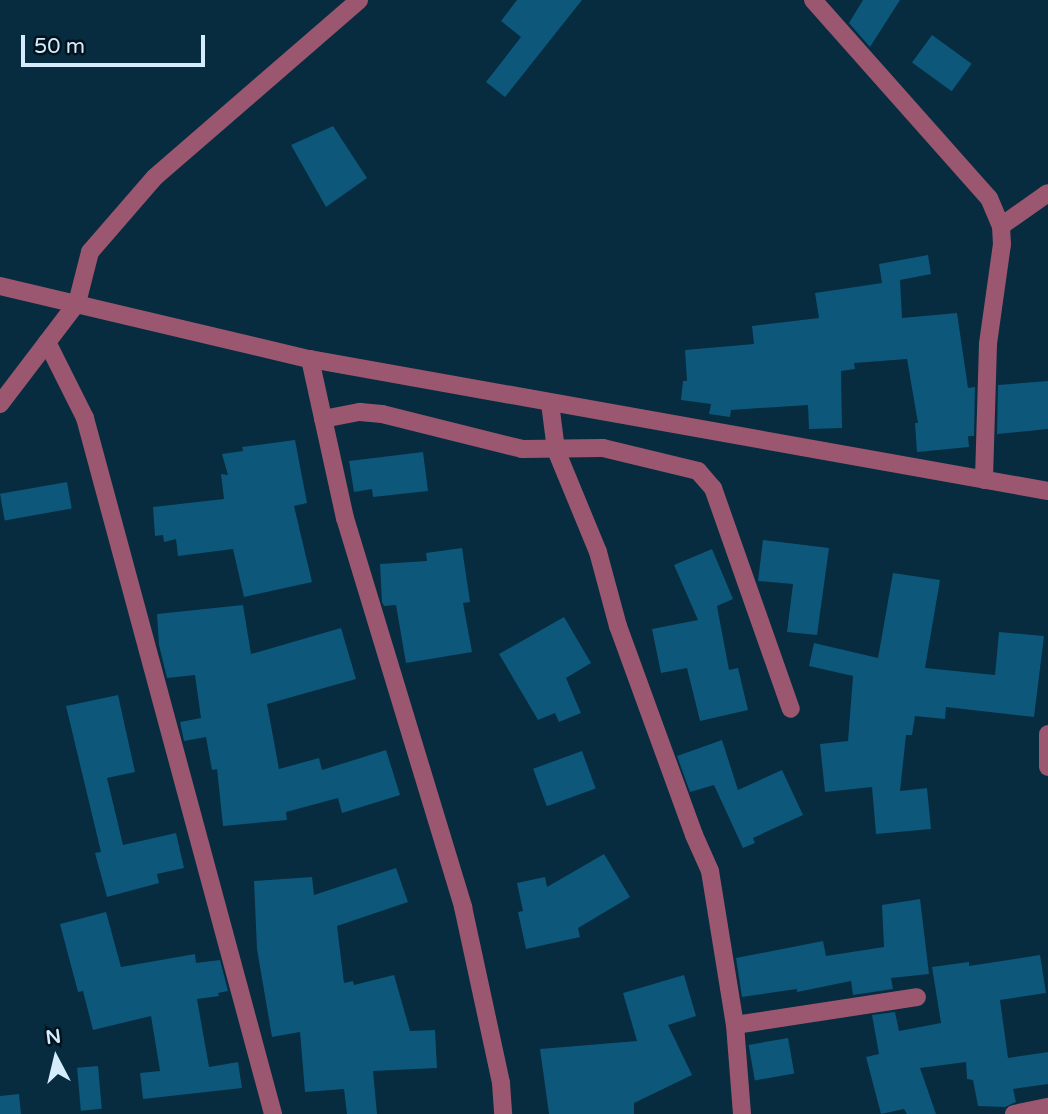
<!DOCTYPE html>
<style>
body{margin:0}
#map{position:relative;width:1048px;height:1114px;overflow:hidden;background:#072b3f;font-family:"Varela Round",sans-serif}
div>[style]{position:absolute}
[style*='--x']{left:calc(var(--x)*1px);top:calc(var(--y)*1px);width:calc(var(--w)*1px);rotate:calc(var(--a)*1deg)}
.building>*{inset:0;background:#0d577b;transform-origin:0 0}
.street>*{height:18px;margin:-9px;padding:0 9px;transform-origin:9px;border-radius:9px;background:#9b576f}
span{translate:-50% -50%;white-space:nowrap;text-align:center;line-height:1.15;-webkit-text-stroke:5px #02131d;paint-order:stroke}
.north{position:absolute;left:21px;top:1023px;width:70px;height:70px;-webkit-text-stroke:5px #02131d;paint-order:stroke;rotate:353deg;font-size:19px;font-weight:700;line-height:28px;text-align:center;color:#d4ecfc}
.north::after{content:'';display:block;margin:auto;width:24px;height:32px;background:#d4ecfc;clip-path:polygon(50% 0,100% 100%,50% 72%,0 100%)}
.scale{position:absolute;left:21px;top:35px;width:184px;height:32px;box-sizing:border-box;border:4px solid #d4ecfc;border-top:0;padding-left:9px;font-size:21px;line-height:24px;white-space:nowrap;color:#d4ecfc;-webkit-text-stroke:5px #02131d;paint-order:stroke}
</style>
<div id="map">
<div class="building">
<div style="clip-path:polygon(517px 0,582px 0,505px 97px,486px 82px,521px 37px,501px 21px)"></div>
<div style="clip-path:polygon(863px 0,900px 0,870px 47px,849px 23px)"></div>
<div style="left:932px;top:35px;width:49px;height:34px;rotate:36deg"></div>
<div style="clip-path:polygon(333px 126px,367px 178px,326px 207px,291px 145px)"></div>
<div style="clip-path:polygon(928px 255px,931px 274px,900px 280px,902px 318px,957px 313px,968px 388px,975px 387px,974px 436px,968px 436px,969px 447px,917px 452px,915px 423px,918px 423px,907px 359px,854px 363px,855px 369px,841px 371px,842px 428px,809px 429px,808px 405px,731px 410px,730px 417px,709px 414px,711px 404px,681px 400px,683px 381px,687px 381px,685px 350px,754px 344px,752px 326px,819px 318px,815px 293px,882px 283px,879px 264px)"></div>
<div style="clip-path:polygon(1048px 381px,1048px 429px,997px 434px,998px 385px)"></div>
<div style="clip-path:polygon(295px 440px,307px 503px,294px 506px,312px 582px,244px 597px,233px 549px,178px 556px,176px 539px,164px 542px,163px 535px,155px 536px,153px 507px,224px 499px,221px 474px,228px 475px,222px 454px,243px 451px,242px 447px)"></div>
<div style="clip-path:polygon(423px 452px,428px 491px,373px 497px,372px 489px,354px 492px,349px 461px)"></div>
<div style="left:67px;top:482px;width:27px;height:68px;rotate:80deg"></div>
<div style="clip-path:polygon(763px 540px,829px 548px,817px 635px,787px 632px,793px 584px,758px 581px)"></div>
<div style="clip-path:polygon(462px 548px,470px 602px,463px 603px,472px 652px,406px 663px,396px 605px,384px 606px,382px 602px,380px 564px,427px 561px,426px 553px)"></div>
<div style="clip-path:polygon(712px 549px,733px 599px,717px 606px,729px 670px,738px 668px,748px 710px,700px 721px,687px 668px,661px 673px,652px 629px,698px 620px,674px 565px)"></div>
<div style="clip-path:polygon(893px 573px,940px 580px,925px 668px,995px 675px,999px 632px,1044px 636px,1034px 717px,946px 707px,945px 719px,915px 716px,912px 735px,906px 735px,900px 791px,927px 788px,931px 829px,876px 834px,872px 787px,825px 792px,820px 744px,848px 741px,853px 676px,809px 666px,814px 643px,878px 658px)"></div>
<div style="clip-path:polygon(243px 605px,251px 654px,341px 628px,356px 679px,267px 704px,279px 769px,319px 758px,322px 770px,386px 750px,400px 795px,342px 813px,338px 798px,286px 812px,287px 820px,223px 826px,217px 769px,212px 770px,206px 737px,184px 741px,183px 736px,180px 722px,201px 718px,195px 675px,167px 678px,159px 645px,157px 614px)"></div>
<div style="clip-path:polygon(564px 617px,591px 663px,566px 678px,581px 713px,559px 722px,555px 713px,538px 720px,499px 654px)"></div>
<div style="clip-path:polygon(118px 695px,135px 772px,107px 778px,123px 845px,176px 833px,184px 868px,157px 874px,159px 883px,107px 897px,95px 853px,101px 852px,66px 706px)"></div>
<div style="clip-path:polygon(722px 740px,738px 790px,782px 770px,803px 815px,753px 838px,755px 843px,743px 848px,714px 785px,690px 792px,677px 756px)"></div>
<div style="left:582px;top:751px;width:40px;height:52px;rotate:70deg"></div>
<div style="clip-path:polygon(604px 854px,630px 897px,578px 928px,580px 937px,526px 949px,518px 912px,523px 911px,517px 883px,545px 877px,547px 887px)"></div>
<div style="clip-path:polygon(396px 868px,408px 902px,337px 926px,344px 983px,353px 981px,354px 985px,394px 975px,410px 1031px,435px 1030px,437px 1068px,373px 1071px,377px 1114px,347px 1114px,344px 1089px,305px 1092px,300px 1032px,272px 1037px,257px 949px,254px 881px,312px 877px,314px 895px)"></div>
<div style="clip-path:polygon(920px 899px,929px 974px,891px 978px,893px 989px,853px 995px,851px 981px,797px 992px,797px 989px,742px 997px,736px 958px,823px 941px,826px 956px,884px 947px,882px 905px)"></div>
<div style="clip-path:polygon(106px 912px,121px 967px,195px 954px,196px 963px,220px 960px,228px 991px,218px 993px,219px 996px,197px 999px,209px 1067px,238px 1062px,242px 1088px,143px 1099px,140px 1073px,160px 1071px,151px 1016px,93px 1030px,83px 991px,78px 992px,60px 924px)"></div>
<div style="clip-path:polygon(1040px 955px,1046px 993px,1000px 1000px,1008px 1058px,1048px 1052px,1048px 1084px,1013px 1089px,1016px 1102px,1005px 1107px,978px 1106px,973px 1080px,967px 1079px,966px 1062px,920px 1068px,936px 1114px,907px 1114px,904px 1109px,881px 1114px,866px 1057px,879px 1054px,872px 1015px,895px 1012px,899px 1031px,941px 1023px,932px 967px,969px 962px,969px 966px)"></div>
<div style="clip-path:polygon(684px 975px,696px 1016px,668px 1025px,692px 1075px,634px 1103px,634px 1114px,549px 1114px,540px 1049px,637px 1041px,623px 993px)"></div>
<div style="left:788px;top:1038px;width:36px;height:40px;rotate:80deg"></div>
<div style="left:98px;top:1066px;width:43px;height:21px;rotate:85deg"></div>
<div style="clip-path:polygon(19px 1094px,21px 1114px,0 1114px,0 1096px)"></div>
</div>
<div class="street">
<div style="--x:813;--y:0;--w:265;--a:48.4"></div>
<div style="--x:989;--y:198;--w:30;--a:67"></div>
<div style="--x:1001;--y:226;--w:18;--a:87"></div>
<div style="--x:1002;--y:244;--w:101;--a:98"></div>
<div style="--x:988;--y:344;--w:136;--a:91.7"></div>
<div style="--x:1001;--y:226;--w:57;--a:-35.1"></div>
<div style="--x:0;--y:286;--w:318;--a:13.3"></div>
<div style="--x:310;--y:359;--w:750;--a:10.14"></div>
<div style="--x:47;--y:342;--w:85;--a:63.4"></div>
<div style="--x:85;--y:418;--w:721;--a:74.88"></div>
<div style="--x:310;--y:359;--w:163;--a:77.6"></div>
<div style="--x:345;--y:518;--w:407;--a:73.1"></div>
<div style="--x:463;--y:907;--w:180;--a:77.8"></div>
<div style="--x:501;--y:1083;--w:31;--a:86"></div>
<div style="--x:550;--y:403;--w:47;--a:82.7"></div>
<div style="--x:556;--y:450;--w:110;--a:67.6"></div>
<div style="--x:598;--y:552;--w:77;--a:74.9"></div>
<div style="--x:618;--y:626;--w:222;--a:70"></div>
<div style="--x:694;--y:835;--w:39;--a:66"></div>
<div style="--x:710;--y:871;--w:156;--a:80.8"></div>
<div style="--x:735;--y:1025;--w:89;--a:85.5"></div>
<div style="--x:0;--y:404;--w:127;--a:-52.7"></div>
<div style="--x:77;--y:303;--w:53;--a:-75.7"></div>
<div style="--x:90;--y:252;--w:99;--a:-49.1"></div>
<div style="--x:155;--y:177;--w:270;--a:-40.9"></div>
<div style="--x:323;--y:419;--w:38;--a:-11"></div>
<div style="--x:360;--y:412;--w:22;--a:5"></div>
<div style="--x:382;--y:414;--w:144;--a:14"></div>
<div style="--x:522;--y:449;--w:81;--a:-0.7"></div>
<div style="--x:603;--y:448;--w:98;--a:13.6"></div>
<div style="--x:698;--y:471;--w:23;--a:49"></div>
<div style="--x:713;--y:488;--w:234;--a:70.6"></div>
<div style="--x:1048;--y:734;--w:33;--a:90"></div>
<div style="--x:735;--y:1025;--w:184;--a:-8.7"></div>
<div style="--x:1014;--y:1114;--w:35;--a:-12"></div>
</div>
<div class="north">N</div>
<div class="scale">50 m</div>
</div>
